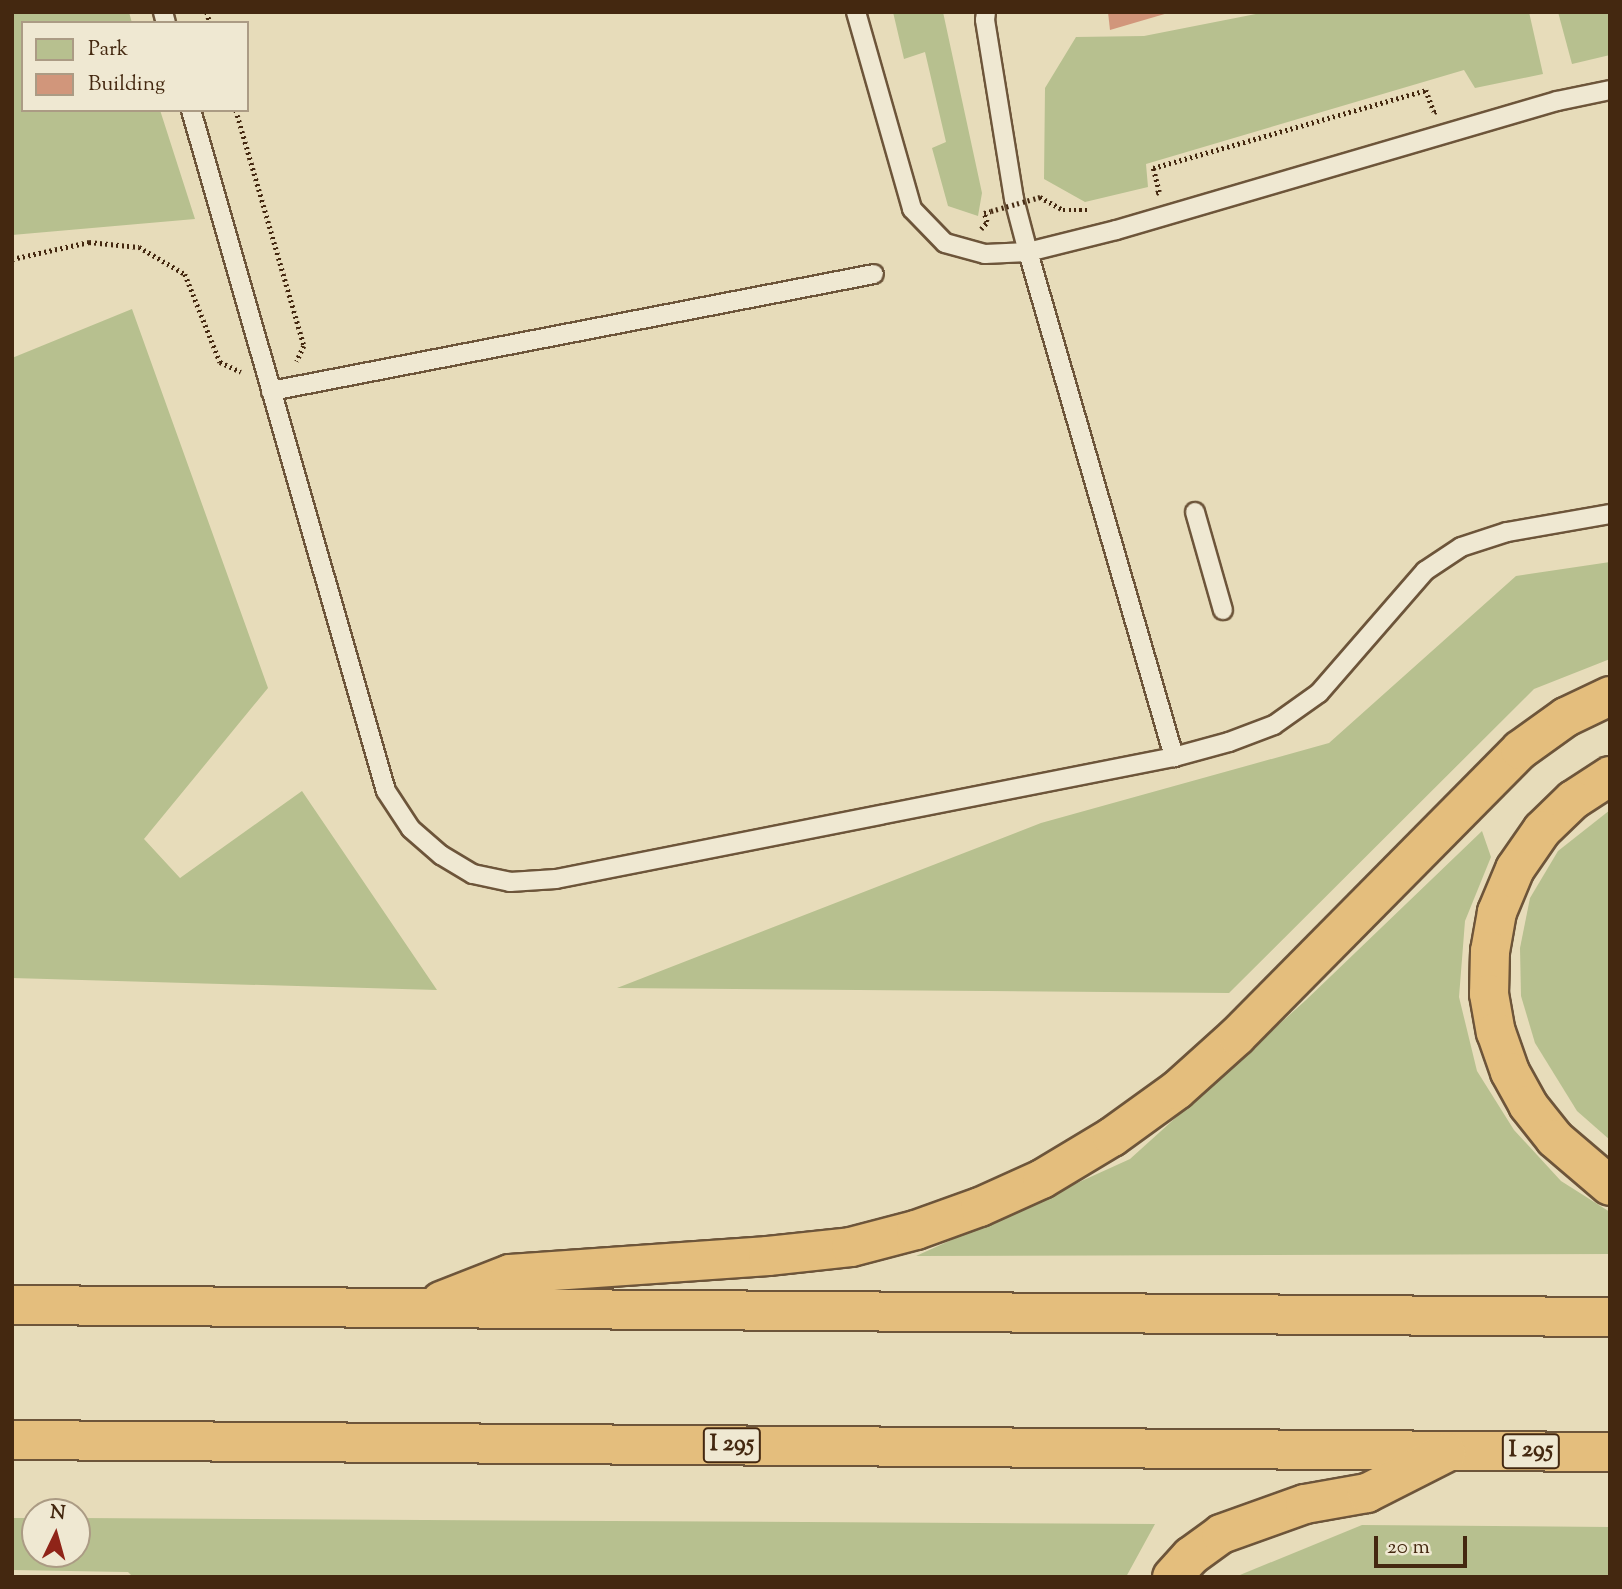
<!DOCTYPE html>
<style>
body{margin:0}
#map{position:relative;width:1622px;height:1589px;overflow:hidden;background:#e7dcba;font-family:"Sorts Mill Goudy",serif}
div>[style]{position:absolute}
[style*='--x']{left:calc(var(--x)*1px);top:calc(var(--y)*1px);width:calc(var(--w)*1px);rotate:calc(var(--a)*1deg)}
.green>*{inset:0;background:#b7c08f}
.building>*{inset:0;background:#d1967b}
.path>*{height:4.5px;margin-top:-2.25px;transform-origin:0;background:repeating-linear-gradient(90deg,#442810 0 2px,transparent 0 5.5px)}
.roads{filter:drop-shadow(2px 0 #6d553a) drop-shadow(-2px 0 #6d553a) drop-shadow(0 2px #6d553a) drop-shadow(0 -2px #6d553a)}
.service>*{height:18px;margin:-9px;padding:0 9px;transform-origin:9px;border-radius:9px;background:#efe8d2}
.motorway>*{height:38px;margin:-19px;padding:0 19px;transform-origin:19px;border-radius:19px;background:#e4be7d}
.path-bridge>*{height:4.5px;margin-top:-2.25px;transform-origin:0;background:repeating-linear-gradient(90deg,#442810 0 2px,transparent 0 5.5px)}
span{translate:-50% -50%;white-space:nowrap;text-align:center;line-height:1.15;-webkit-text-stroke:6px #efe8d2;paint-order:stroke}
.shield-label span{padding:2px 5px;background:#efe8d2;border:2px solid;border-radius:5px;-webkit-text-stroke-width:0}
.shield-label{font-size:24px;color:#442810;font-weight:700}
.frame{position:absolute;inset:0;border:14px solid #442810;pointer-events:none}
.legend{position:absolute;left:21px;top:21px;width:228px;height:91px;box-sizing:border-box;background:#efe8d2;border:2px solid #ab9b84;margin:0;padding:9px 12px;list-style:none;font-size:21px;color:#442810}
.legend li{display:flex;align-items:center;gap:14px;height:35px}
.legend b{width:35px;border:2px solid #ab9b84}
.north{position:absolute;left:21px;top:1498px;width:70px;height:70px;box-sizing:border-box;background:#efe8d2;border:2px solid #ab9b84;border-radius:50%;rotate:5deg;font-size:19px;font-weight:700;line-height:28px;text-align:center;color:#442810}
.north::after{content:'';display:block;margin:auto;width:24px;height:32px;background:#8f2418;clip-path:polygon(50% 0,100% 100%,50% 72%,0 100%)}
.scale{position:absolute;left:1374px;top:1536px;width:93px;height:32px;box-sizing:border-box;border:4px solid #442810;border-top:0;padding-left:9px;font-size:21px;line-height:24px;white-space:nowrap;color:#442810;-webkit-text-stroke:5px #efe8d2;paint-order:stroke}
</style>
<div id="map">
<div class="green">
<div style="clip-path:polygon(12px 12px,129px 12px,132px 23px,23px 23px,23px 110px,160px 110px,195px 219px,12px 235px)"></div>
<div style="clip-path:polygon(893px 12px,943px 12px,982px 193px,978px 216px,948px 206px,932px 148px,946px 142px,925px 52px,904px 59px)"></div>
<div style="clip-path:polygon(1266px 12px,1529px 12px,1543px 74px,1475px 88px,1464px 70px,1146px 164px,1148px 187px,1085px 202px,1044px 179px,1045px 88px,1076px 37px,1144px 36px)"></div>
<div style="clip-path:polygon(1558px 12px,1610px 12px,1610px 55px,1572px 64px)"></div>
<div style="clip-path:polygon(132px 309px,268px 688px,144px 839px,180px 878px,302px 791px,437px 990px,12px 978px,12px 358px)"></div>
<div style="clip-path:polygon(1610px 562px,1610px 659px,1534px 689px,1229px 993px,617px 988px,1041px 823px,1329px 743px,1516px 576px)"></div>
<div style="clip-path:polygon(1610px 810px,1610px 1140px,1577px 1111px,1535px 1043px,1521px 996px,1520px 948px,1530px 898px,1558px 851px)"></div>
<div style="clip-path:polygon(1482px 831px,1491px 857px,1465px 921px,1459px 997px,1477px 1071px,1514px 1130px,1561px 1181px,1610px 1212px,1610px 1254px,916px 1256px,1130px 1159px,1306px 1000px)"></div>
<div style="clip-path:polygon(12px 1518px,35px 1518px,35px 1554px,77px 1554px,77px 1518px,1155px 1524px,1126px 1577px,133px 1577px,128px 1572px,12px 1570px)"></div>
<div style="clip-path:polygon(1362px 1525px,1610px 1527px,1610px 1577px,1235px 1577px)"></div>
</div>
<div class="building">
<div style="clip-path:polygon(1108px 12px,1168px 12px,1168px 13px,1110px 30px)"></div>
</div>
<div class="path">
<div style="--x:207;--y:12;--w:11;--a:75"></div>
<div style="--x:236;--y:110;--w:246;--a:73.9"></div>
<div style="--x:304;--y:346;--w:17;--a:115"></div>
<div style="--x:1156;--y:193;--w:3;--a:-18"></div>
<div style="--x:1159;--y:192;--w:25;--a:-104"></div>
<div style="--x:1153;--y:168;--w:284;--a:-15.9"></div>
<div style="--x:1426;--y:90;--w:23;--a:70"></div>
<div style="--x:1434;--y:112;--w:3;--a:-18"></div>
<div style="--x:1040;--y:197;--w:26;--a:29"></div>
<div style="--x:1063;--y:210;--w:24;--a:0"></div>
<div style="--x:981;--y:229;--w:9;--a:-49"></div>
<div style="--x:987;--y:222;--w:9;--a:-108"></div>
<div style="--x:984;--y:213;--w:7;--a:-16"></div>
<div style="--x:12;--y:259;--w:79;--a:-12.4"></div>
<div style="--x:89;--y:242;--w:50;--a:5.7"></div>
<div style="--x:139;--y:247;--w:53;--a:30.4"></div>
<div style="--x:185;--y:274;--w:95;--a:68.3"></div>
<div style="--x:220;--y:362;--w:23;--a:25"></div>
</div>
<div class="roads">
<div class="service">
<div style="--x:163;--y:12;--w:11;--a:75"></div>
<div style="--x:856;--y:12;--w:205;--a:74.1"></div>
<div style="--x:912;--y:209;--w:47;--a:45.9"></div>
<div style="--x:945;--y:243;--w:41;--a:15.4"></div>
<div style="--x:985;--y:254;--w:43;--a:-2.7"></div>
<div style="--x:1028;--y:252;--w:526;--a:73.87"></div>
<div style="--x:986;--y:12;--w:8;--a:97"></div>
<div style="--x:985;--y:20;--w:181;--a:80.8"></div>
<div style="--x:1014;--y:199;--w:55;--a:75.2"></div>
<div style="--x:1028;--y:252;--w:91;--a:-14"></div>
<div style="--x:1116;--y:230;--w:459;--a:-16.3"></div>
<div style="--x:1557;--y:101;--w:54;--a:-11.7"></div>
<div style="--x:191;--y:110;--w:708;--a:74.02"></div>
<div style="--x:386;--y:791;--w:45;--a:56.7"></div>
<div style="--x:411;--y:829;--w:40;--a:41"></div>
<div style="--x:441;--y:855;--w:37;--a:31"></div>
<div style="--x:473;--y:874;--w:38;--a:12"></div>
<div style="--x:510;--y:882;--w:46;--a:-3.7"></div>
<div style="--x:556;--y:879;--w:630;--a:-11.17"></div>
<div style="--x:1174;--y:757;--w:57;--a:-15.3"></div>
<div style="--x:1229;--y:742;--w:48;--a:-20.7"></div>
<div style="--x:1274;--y:725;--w:55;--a:-35.4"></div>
<div style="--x:1319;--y:693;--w:162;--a:-49"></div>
<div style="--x:1425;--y:571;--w:43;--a:-33.7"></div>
<div style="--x:1461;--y:547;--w:48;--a:-18.1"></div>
<div style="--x:1507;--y:532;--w:105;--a:-9.9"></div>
<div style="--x:271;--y:391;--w:614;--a:-10.98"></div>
<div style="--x:1195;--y:512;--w:102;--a:74.1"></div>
</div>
<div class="motorway">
<div style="--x:1610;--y:776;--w:44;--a:147"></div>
<div style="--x:1573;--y:800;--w:43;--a:135.9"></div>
<div style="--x:1542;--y:830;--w:47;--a:124.7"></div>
<div style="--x:1515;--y:869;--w:47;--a:112.7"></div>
<div style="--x:1497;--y:912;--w:40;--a:100"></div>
<div style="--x:1490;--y:951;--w:43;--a:91.3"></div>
<div style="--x:1489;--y:994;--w:39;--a:80"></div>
<div style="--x:1496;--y:1032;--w:42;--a:70.7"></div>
<div style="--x:1510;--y:1072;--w:38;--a:61"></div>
<div style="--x:1528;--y:1105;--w:43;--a:51.5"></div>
<div style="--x:1555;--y:1139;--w:72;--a:40.5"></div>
<div style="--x:441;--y:1301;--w:74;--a:-21.4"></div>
<div style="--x:510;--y:1274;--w:259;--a:-4"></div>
<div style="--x:768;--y:1256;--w:83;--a:-6.2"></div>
<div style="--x:851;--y:1247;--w:67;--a:-14.7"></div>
<div style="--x:916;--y:1230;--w:68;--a:-19.8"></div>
<div style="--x:980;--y:1207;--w:68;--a:-24.3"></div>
<div style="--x:1042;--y:1179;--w:82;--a:-31"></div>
<div style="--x:1112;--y:1137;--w:80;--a:-35.9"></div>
<div style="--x:1177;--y:1090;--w:81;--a:-42"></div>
<div style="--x:1237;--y:1036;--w:402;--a:-45.3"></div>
<div style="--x:1520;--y:750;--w:57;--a:-35.7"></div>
<div style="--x:1566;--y:717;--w:49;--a:-25.5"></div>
<div style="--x:12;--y:1305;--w:1598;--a:0.43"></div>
<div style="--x:12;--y:1440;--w:1598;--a:0.43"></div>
<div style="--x:1172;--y:1577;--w:28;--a:-48"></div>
<div style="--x:1191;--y:1556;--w:37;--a:-36"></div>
<div style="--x:1221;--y:1534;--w:89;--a:-19.7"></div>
<div style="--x:1305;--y:1504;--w:63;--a:-10.1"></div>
<div style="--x:1367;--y:1493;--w:89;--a:-26.9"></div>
</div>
</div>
<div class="path-bridge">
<div style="--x:991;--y:211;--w:51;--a:-15.9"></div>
</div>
<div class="shield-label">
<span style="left:732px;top:1445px">I 295</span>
<span style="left:1531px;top:1451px">I 295</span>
</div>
<div class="frame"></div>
<ul class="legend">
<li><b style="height:19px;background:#b7c08f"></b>Park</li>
<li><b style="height:19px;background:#d1967b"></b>Building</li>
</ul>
<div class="north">N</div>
<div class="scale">20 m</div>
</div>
